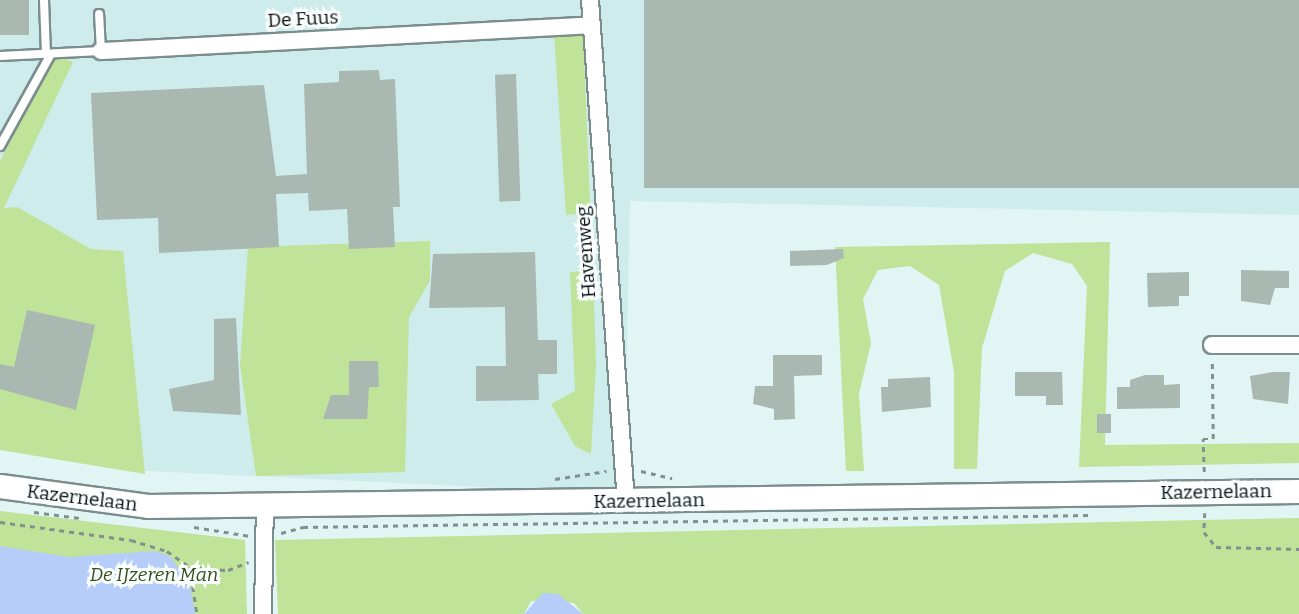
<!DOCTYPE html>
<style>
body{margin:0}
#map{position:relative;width:1299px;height:614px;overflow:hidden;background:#e2f5f5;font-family:Bitter,serif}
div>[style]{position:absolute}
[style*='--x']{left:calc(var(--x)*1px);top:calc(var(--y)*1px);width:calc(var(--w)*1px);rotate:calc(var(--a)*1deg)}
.built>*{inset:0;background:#cfecec}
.green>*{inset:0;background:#bee399}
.water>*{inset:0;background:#b6cdf9}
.building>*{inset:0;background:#a9b8b0;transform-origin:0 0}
.path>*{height:2.5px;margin-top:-1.25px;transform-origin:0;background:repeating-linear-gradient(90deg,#829090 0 5px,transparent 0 10px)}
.roads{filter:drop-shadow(2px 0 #7b8d8d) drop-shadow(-2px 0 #7b8d8d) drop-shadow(0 2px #7b8d8d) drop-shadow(0 -2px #7b8d8d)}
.lane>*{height:8px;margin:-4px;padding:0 4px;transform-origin:4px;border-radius:4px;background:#fff}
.street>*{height:16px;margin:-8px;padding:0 8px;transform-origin:8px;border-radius:8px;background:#fff}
.secondary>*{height:23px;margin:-11.5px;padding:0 11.5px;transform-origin:11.5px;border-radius:11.5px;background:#fff}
span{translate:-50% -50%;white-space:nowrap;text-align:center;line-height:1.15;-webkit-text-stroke:6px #fafefe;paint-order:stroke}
.street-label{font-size:19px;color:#080e0e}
.park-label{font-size:19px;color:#364e19;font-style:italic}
</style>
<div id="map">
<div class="built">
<div style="clip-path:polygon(0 0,1299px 0,1299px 215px,630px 201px,624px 494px,128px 470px,0 213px)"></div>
</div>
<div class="green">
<div style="clip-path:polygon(583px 31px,591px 228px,578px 228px,577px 214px,566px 215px,554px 33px)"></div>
<div style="clip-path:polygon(55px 54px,73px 62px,4px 208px,17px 207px,91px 249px,123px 251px,145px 474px,0 450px,0 161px)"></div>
<div style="clip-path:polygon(430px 241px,430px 281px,409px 317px,405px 472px,256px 476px,240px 365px,248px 247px)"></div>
<div style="clip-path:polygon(1110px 242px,1105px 445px,1299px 443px,1299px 463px,1079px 467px,1087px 286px,1072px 264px,1033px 253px,1005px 271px,982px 348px,977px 469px,954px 469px,954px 372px,939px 285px,910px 266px,878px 270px,863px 299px,871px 343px,859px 394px,864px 471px,846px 471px,835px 247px)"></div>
<div style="clip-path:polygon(593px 270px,596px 364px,591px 454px,575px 446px,551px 404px,575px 391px,570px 272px)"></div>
<div style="clip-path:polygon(0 511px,245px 540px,247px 614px,0 614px)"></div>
<div style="clip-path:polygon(1299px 518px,1299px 614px,583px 614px,574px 603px,531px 601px,524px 614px,278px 614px,275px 540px)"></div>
</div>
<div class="water">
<div style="clip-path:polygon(0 546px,69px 557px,155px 551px,170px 556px,190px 585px,195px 614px,0 614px)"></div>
<div style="clip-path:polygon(543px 593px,558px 594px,583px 614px,524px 614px)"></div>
</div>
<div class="building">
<div style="left:0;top:0;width:29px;height:35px"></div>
<div style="left:644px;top:0;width:655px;height:188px"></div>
<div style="clip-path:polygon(379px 70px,380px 80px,395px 79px,400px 207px,393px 207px,395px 247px,349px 249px,347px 209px,309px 211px,308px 193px,276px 194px,279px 247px,159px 253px,158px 218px,97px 220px,91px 93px,264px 85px,276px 176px,307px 174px,304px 84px,339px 82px,339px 71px)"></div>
<div style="left:516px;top:74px;width:127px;height:21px;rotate:88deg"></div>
<div style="clip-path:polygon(843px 249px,844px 258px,827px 265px,790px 266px,790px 251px)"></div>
<div style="clip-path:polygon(535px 252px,538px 340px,557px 340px,557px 374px,538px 374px,539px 400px,476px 401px,476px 366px,506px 366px,505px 307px,429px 308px,433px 254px)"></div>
<div style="clip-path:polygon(1241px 270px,1289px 271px,1289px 288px,1275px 288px,1270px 305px,1241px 301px)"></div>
<div style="clip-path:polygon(1189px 272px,1189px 296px,1179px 296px,1179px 306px,1148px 307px,1147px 273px)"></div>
<div style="clip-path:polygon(27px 310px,95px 325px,76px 410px,0 389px,0 364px,14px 367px)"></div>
<div style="clip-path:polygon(236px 318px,241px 415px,173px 411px,169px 389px,214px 380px,214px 319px)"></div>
<div style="clip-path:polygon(773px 355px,822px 355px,822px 375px,794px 376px,795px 419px,774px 420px,774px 409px,753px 404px,755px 386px,773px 386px)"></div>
<div style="clip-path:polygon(349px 361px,378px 361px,379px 387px,369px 387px,367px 419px,323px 419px,331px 395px,349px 395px)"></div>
<div style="clip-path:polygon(1015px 372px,1062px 372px,1063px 405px,1046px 405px,1046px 396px,1015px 396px)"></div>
<div style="clip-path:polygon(1273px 372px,1290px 372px,1288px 404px,1253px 399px,1250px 376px)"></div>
<div style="clip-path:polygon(1145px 375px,1164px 375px,1164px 385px,1180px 384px,1180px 408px,1117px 409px,1117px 387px,1130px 387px,1130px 380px)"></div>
<div style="clip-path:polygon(930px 377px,931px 407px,882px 412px,881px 387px,888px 387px,888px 379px)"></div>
<div style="left:1097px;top:414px;width:14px;height:19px"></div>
</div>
<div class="path">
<div style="--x:641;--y:471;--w:32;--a:13"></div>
<div style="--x:1204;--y:472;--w:33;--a:-92"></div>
<div style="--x:1203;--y:439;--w:10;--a:0"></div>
<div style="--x:1213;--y:439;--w:79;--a:-90.7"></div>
<div style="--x:555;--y:479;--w:52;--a:-8.9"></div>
<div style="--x:34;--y:512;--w:46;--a:7.4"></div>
<div style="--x:1205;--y:513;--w:19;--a:93"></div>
<div style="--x:1204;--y:532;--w:19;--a:51"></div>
<div style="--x:1216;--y:547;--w:83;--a:1.4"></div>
<div style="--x:0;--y:522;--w:132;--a:7.8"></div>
<div style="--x:131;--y:540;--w:38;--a:17"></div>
<div style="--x:167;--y:551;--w:28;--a:35"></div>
<div style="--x:190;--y:567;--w:38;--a:5"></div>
<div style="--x:228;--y:570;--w:22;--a:-21"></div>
<div style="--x:194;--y:527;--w:57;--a:9.1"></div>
<div style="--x:281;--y:533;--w:23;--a:-15"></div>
<div style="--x:303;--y:527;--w:786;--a:-0.87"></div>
<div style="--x:190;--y:567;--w:48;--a:81.5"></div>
</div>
<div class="roads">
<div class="lane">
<div style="--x:44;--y:0;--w:54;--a:87.9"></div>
<div style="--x:0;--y:56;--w:101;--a:-2.8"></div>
<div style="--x:101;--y:51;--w:37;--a:-93"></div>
<div style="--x:0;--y:146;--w:105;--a:-61"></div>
</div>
<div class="street">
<div style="--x:590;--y:0;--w:503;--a:85.9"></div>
<div style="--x:101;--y:51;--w:491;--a:-3"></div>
<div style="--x:1212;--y:345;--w:87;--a:0"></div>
<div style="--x:263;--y:614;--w:110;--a:-89"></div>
</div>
<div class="secondary">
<div style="--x:0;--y:486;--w:149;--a:7.7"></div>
<div style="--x:148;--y:506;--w:1151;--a:-0.75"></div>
</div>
</div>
<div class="street-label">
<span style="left:303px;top:19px;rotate:-3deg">De Fuus</span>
<span style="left:586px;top:252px;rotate:-94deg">Havenweg</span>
<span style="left:1216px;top:492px;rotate:-1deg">Kazernelaan</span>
<span style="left:82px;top:498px;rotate:7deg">Kazernelaan</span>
<span style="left:649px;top:501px;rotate:-1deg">Kazernelaan</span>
</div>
<div class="park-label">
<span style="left:154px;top:575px">De IJzeren Man</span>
</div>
</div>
